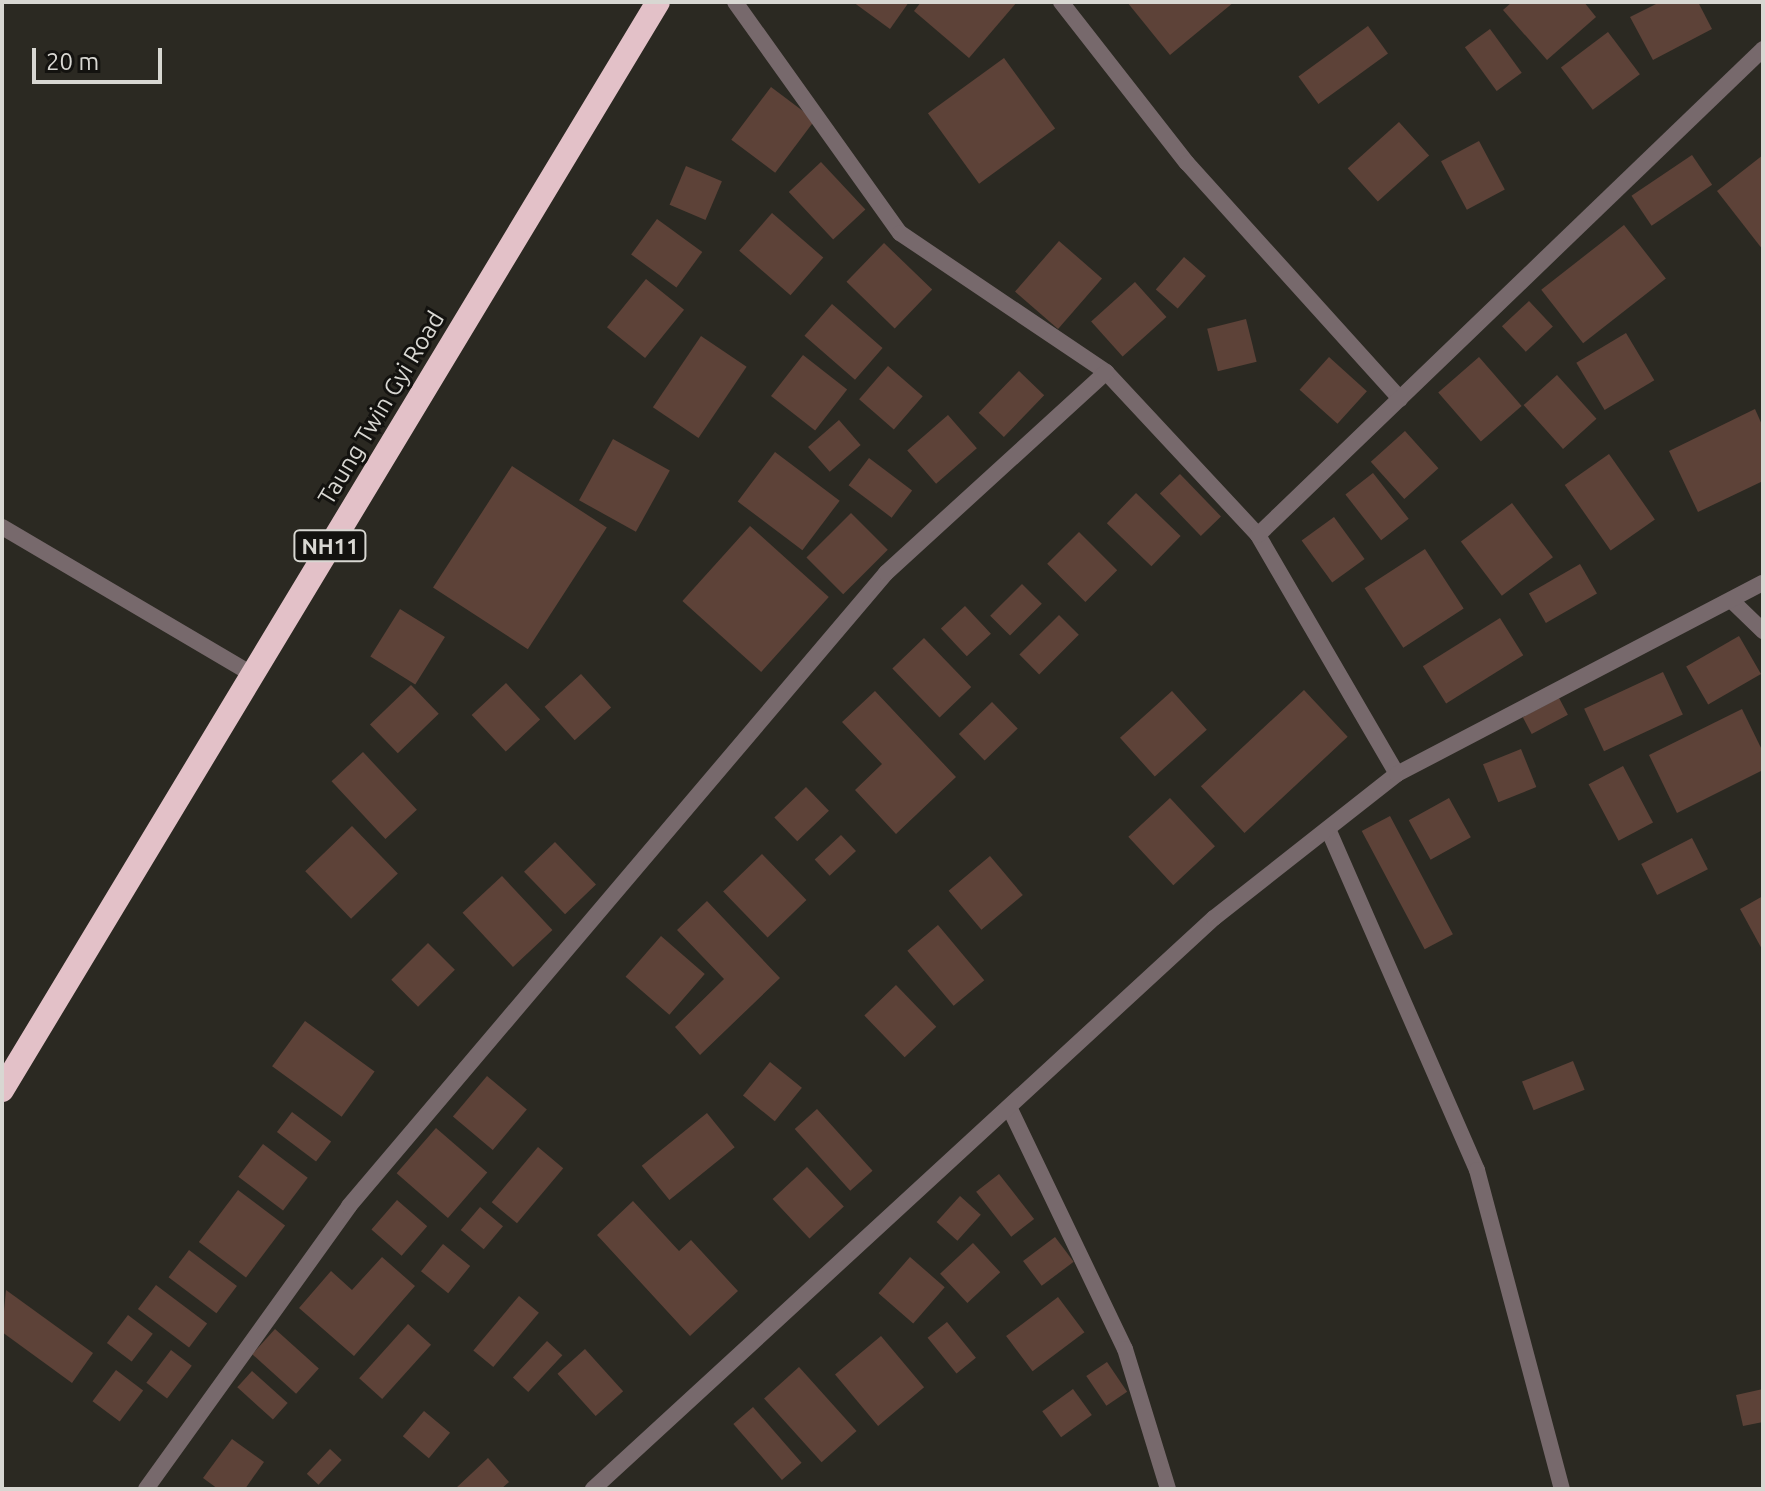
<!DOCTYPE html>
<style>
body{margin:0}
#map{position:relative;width:1765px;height:1491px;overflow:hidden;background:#2b2922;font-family:Ubuntu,sans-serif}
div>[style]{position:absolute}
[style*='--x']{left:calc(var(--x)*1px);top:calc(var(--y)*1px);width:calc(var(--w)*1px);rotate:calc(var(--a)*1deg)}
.building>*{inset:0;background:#5d4238;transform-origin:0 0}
.lane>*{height:16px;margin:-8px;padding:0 8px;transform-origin:8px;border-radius:8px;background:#77696c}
.street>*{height:16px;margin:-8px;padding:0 8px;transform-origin:8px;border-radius:8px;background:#77696c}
.highway>*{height:24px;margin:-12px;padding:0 12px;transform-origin:12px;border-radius:12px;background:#e3c1c8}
span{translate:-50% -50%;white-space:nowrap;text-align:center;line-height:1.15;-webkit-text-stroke:6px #13120f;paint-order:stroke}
.shield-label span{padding:2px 6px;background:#13120f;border:2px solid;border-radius:6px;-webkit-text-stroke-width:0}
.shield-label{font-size:22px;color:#d8d7d2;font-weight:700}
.street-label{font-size:24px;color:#d8d7d2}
.frame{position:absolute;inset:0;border:4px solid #d8d7d2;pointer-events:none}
.scale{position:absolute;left:32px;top:48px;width:130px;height:36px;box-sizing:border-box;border:4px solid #d8d7d2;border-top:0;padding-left:10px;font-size:24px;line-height:28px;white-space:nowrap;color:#d8d7d2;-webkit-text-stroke:6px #13120f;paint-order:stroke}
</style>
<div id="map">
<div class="building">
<div style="clip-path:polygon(853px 2px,909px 2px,890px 29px)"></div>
<div style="clip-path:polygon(921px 2px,1017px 2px,969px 58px,914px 11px)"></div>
<div style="clip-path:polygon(1127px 2px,1234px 2px,1170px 55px)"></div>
<div style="clip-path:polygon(1512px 2px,1584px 2px,1596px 17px,1547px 60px,1503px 10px)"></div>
<div style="clip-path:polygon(1660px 2px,1698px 2px,1712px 29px,1653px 60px,1630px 17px)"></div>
<div style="left:1368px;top:26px;width:34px;height:86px;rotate:54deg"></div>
<div style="left:1490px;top:29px;width:54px;height:31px;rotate:54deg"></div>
<div style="left:1608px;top:32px;width:53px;height:59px;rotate:53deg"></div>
<div style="left:1004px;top:58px;width:87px;height:94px;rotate:54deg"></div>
<div style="left:771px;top:87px;width:55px;height:66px;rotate:37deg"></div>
<div style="left:1399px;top:122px;width:45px;height:69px;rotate:48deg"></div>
<div style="left:1479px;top:141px;width:55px;height:43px;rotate:62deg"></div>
<div style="left:1692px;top:155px;width:36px;height:73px;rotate:56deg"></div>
<div style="clip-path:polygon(1763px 155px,1763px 250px,1717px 191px)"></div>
<div style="left:821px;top:162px;width:65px;height:44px;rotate:47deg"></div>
<div style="left:686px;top:166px;width:39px;height:42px;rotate:23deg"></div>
<div style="left:772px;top:213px;width:68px;height:50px;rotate:41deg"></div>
<div style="left:657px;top:219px;width:56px;height:44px;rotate:36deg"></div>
<div style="left:1624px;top:225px;width:68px;height:105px;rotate:52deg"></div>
<div style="left:1059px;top:241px;width:57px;height:67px;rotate:41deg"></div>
<div style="left:884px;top:243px;width:67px;height:54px;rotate:44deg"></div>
<div style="left:1184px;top:257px;width:29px;height:43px;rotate:41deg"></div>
<div style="left:646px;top:279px;width:49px;height:62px;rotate:39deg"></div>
<div style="left:1135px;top:282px;width:47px;height:59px;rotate:48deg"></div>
<div style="left:1529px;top:301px;width:35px;height:37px;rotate:47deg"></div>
<div style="left:832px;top:304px;width:67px;height:42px;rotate:41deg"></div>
<div style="left:1246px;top:319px;width:44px;height:40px;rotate:76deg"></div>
<div style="left:1626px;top:333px;width:55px;height:58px;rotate:59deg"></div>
<div style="left:701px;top:336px;width:55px;height:86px;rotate:34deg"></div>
<div style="left:803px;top:355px;width:56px;height:52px;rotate:38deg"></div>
<div style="left:1329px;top:357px;width:51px;height:44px;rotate:42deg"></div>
<div style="left:1479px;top:357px;width:65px;height:54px;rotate:49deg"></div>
<div style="left:888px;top:366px;width:46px;height:44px;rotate:41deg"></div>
<div style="left:1019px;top:371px;width:35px;height:58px;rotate:44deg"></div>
<div style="left:1557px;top:375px;width:59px;height:45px;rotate:48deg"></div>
<div style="clip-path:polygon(1755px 409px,1763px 427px,1763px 481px,1698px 512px,1669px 451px)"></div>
<div style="left:948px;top:415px;width:44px;height:54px;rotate:49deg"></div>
<div style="left:839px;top:420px;width:33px;height:41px;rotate:49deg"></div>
<div style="left:1405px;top:431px;width:50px;height:46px;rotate:48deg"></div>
<div style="left:613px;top:439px;width:65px;height:70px;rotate:29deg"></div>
<div style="left:775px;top:452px;width:81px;height:62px;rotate:37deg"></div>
<div style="left:1609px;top:454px;width:80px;height:54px;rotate:55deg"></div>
<div style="left:869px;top:458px;width:54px;height:34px;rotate:37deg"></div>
<div style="left:512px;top:466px;width:113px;height:145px;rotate:33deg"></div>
<div style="left:1373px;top:473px;width:58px;height:35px;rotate:52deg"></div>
<div style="left:1180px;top:474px;width:59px;height:28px;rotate:46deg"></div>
<div style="left:1136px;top:493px;width:62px;height:42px;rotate:44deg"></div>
<div style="left:1512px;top:503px;width:68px;height:64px;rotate:53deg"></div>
<div style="left:851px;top:513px;width:52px;height:63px;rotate:45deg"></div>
<div style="left:1334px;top:517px;width:52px;height:40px;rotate:54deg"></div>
<div style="left:750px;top:526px;width:106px;height:101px;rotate:42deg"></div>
<div style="left:1079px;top:532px;width:54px;height:45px;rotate:45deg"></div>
<div style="left:1425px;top:549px;width:71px;height:72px;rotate:57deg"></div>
<div style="left:1580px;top:564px;width:34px;height:59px;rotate:60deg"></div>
<div style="left:1022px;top:584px;width:28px;height:45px;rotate:45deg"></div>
<div style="left:965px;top:606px;width:38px;height:33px;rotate:47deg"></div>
<div style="left:400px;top:609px;width:53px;height:56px;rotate:32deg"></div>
<div style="left:1059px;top:615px;width:28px;height:56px;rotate:45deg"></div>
<div style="left:1500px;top:618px;width:44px;height:91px;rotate:58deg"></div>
<div style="left:1739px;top:636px;width:44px;height:61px;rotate:60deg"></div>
<div style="left:924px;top:638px;width:68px;height:44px;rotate:46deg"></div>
<div style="left:1663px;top:672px;width:47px;height:87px;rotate:65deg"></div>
<div style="left:581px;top:674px;width:45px;height:49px;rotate:48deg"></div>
<div style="left:506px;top:683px;width:50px;height:47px;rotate:47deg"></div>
<div style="left:411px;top:685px;width:40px;height:57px;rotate:46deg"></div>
<div style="left:1304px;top:690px;width:64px;height:141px;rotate:47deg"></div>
<div style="clip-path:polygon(875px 691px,956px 777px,896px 834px,855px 790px,882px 764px,842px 722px)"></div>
<div style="left:1172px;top:691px;width:52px;height:70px;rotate:48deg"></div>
<div style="left:1559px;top:698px;width:19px;height:41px;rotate:62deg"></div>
<div style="left:992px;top:702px;width:37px;height:46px;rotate:46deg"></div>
<div style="clip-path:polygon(1742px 709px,1763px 752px,1763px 770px,1677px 813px,1649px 755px)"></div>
<div style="left:1521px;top:749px;width:41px;height:41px;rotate:68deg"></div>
<div style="left:363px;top:752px;width:79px;height:43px;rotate:47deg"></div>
<div style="left:1623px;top:766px;width:64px;height:39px;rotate:62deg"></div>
<div style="left:806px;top:787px;width:33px;height:44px;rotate:46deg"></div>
<div style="left:1170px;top:798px;width:66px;height:57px;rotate:47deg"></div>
<div style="left:1449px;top:798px;width:45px;height:46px;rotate:61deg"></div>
<div style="left:1390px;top:816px;width:134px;height:32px;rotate:62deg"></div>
<div style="left:352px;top:826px;width:66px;height:65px;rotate:46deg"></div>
<div style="left:841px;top:835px;width:22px;height:36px;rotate:47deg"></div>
<div style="left:1692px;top:838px;width:35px;height:57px;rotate:63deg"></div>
<div style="left:555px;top:842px;width:59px;height:43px;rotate:46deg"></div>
<div style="left:762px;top:854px;width:64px;height:54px;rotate:46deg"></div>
<div style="left:990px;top:856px;width:51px;height:54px;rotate:50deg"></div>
<div style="left:502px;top:876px;width:74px;height:54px;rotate:47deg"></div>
<div style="clip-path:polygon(1763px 896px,1763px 951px,1740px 909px)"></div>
<div style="clip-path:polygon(707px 901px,780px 978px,700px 1055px,675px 1027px,724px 979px,677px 930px)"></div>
<div style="left:938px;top:925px;width:72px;height:40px;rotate:50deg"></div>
<div style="left:661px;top:936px;width:58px;height:54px;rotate:41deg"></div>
<div style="left:428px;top:943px;width:38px;height:52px;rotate:45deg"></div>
<div style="left:896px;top:985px;width:58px;height:44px;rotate:46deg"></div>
<div style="left:305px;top:1021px;width:86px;height:56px;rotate:36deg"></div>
<div style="left:1573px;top:1061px;width:31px;height:55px;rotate:68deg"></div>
<div style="left:770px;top:1062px;width:41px;height:43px;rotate:39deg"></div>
<div style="left:487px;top:1076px;width:52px;height:53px;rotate:40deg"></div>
<div style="left:817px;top:1109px;width:83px;height:30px;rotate:48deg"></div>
<div style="left:292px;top:1112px;width:49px;height:25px;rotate:37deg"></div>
<div style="left:707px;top:1113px;width:44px;height:84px;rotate:51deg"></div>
<div style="left:436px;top:1128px;width:68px;height:60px;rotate:41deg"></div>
<div style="left:263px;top:1144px;width:56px;height:41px;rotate:37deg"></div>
<div style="left:538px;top:1147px;width:33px;height:72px;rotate:40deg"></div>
<div style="left:807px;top:1167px;width:54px;height:47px;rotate:47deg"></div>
<div style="left:999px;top:1174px;width:57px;height:29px;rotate:52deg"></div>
<div style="left:238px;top:1190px;width:59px;height:65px;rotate:37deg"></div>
<div style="left:960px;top:1196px;width:28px;height:35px;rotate:42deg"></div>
<div style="left:397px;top:1200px;width:40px;height:39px;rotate:41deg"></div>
<div style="clip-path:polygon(633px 1201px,679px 1251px,691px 1240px,738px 1291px,690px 1336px,597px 1235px)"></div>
<div style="left:480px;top:1207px;width:30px;height:30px;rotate:40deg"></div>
<div style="left:1055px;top:1237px;width:31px;height:40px;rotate:53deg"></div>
<div style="left:973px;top:1243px;width:40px;height:45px;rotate:47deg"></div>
<div style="left:443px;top:1244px;width:35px;height:35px;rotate:39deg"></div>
<div style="left:189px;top:1250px;width:60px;height:34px;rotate:37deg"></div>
<div style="clip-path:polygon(382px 1257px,415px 1286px,354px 1356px,299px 1308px,331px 1271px,352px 1290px)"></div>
<div style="left:910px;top:1257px;width:46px;height:48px;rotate:41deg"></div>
<div style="left:156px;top:1285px;width:64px;height:30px;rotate:37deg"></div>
<div style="clip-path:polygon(6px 1290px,93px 1353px,72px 1383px,2px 1332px)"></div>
<div style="left:519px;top:1296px;width:26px;height:71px;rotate:40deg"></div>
<div style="left:1058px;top:1297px;width:44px;height:65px;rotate:53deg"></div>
<div style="left:128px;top:1315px;width:31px;height:35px;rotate:37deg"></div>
<div style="left:947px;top:1322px;width:46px;height:25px;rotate:51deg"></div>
<div style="left:408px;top:1324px;width:31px;height:73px;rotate:42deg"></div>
<div style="left:275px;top:1329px;width:59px;height:34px;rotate:42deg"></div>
<div style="left:881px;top:1336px;width:67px;height:60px;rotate:50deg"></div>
<div style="left:547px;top:1341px;width:21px;height:50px;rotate:43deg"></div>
<div style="left:585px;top:1349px;width:57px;height:37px;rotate:48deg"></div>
<div style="left:171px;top:1350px;width:26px;height:41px;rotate:37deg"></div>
<div style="left:1107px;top:1362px;width:36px;height:25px;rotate:56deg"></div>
<div style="left:799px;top:1367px;width:86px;height:47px;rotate:48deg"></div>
<div style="left:116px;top:1370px;width:34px;height:39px;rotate:37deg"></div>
<div style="left:252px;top:1371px;width:48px;height:22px;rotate:42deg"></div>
<div style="left:1073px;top:1389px;width:32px;height:38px;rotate:54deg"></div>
<div style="clip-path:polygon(1763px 1389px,1763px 1422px,1743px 1426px,1736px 1395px)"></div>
<div style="left:753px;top:1407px;width:74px;height:26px;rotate:49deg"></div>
<div style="left:424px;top:1411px;width:34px;height:33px;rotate:40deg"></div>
<div style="clip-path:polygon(232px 1439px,264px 1462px,245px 1489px,218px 1489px,203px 1478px)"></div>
<div style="left:330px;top:1449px;width:16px;height:34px;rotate:43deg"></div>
<div style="clip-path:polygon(488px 1458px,509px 1482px,501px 1489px,455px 1489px)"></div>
</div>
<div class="lane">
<div style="--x:2;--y:527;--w:291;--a:30.5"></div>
</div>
<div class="street">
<div style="--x:735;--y:2;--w:284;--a:54.5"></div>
<div style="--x:900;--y:233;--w:249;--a:34"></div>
<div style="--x:1106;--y:372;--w:223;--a:47"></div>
<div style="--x:1061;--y:2;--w:204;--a:52"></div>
<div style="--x:1187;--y:163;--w:318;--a:47.9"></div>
<div style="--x:1731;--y:600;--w:45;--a:44.1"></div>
<div style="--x:1397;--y:774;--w:276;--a:-120.2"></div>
<div style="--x:1258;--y:535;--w:701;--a:-43.9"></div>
<div style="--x:1328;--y:829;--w:372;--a:66.4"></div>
<div style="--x:1477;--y:1170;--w:330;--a:75.1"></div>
<div style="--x:1009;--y:1107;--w:268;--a:64.4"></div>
<div style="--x:1125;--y:1349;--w:146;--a:72.9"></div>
<div style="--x:146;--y:1489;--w:348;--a:-54.3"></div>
<div style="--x:349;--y:1206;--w:830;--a:-49.69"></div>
<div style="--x:886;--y:573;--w:298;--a:-42.4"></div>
<div style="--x:593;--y:1489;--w:844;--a:-42.6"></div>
<div style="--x:1214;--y:918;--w:233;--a:-38.2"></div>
<div style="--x:1397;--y:774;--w:413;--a:-27.6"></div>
</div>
<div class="highway">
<div style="--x:2;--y:1090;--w:1270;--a:-58.91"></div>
</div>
<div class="shield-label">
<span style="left:330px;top:546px">NH11</span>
</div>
<div class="street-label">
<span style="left:381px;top:408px;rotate:-59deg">Taung Twin Gyi Road</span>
</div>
<div class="frame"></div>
<div class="scale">20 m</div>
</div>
